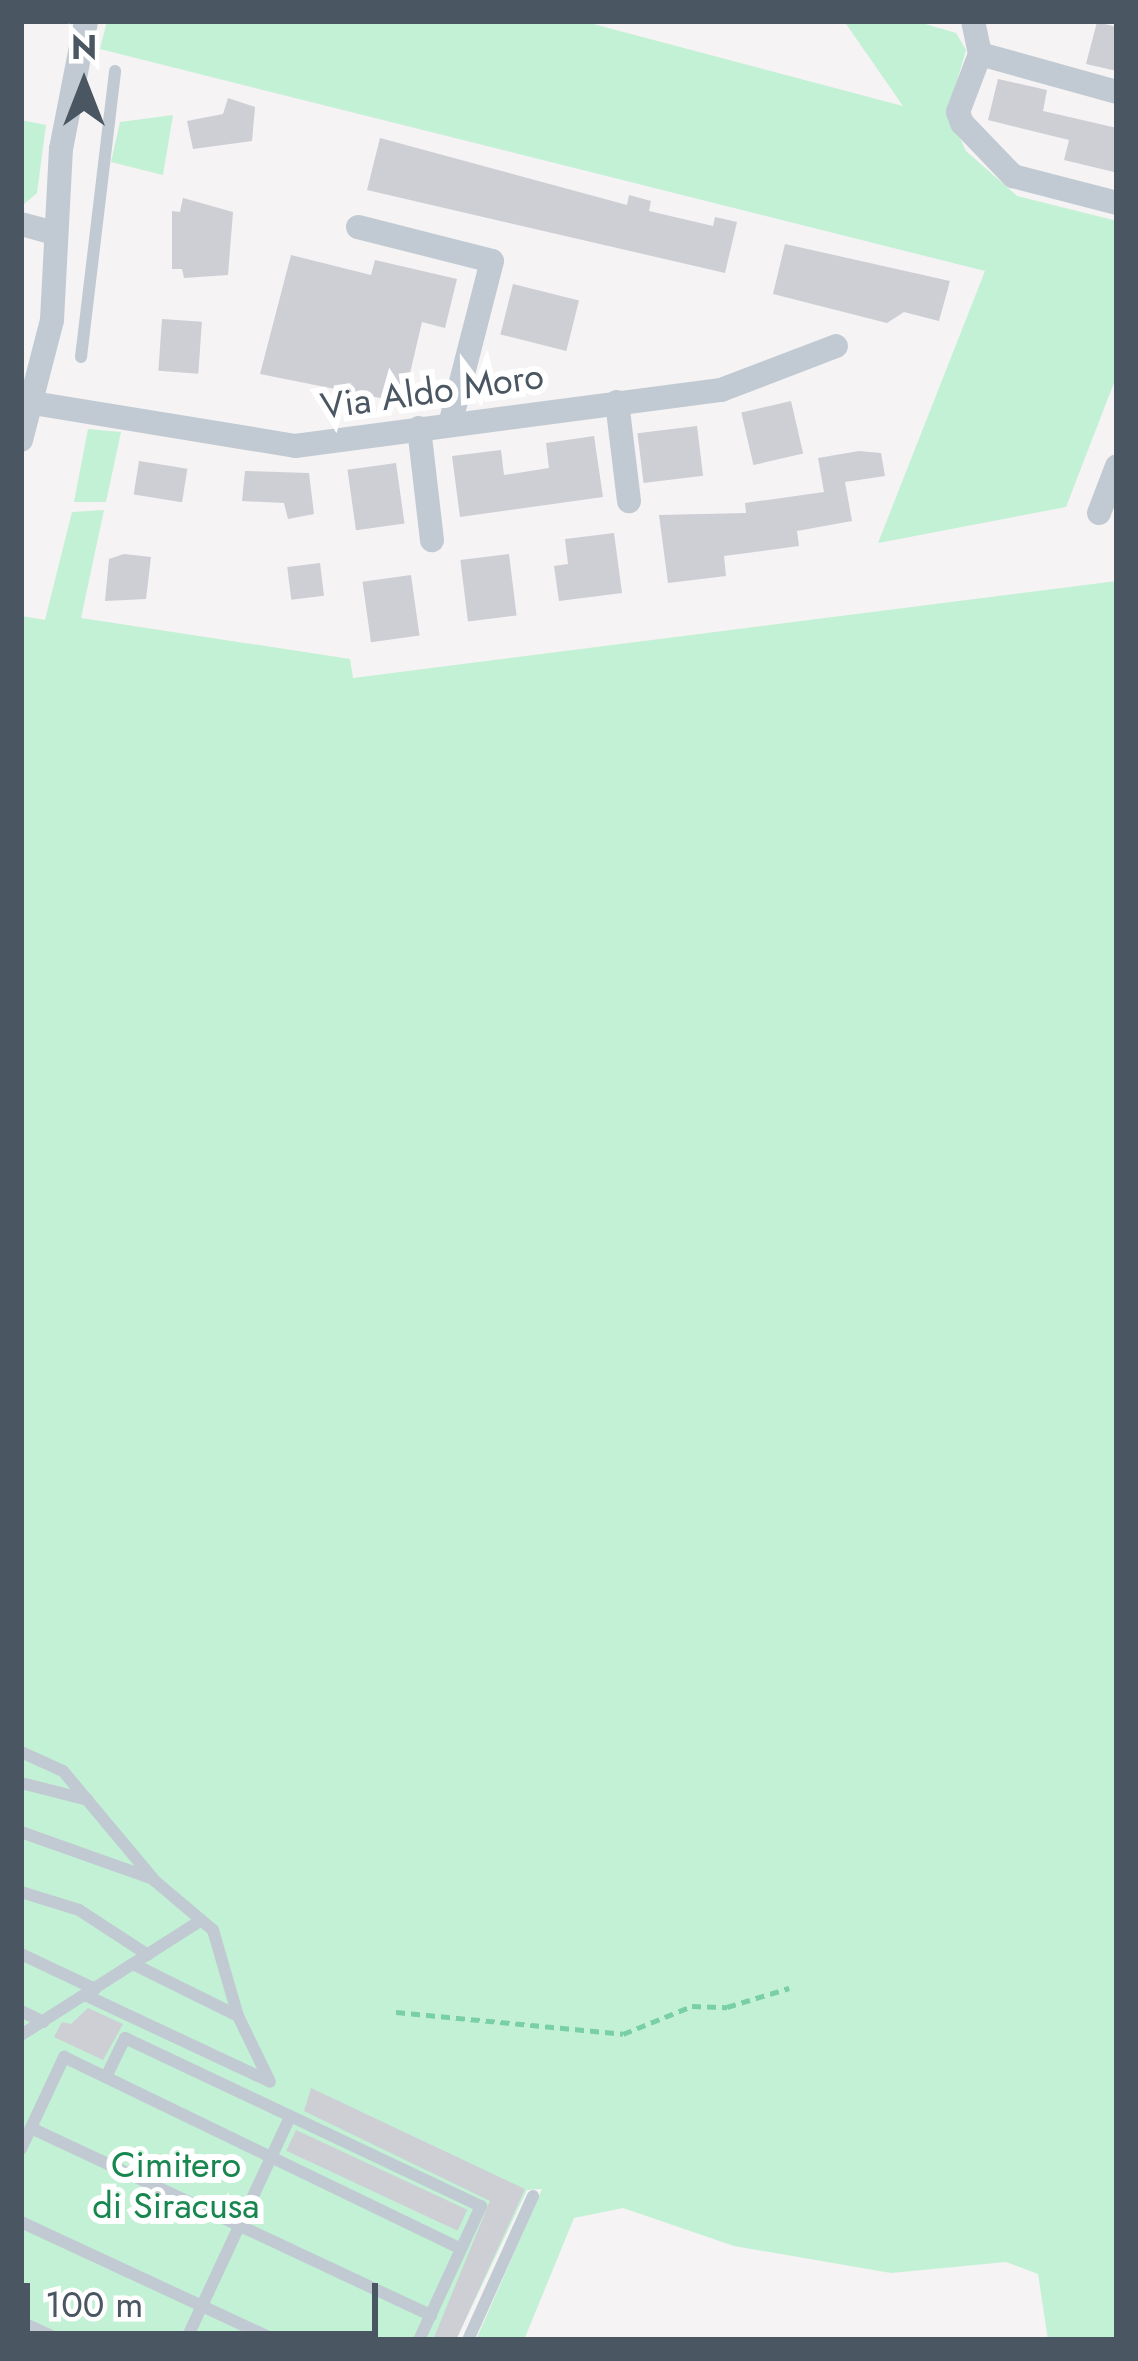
<!DOCTYPE html>
<style>
body{margin:0}
#map{position:relative;width:1138px;height:2361px;overflow:hidden;background:#f5f3f3;font-family:Jost,sans-serif}
div>[style]{position:absolute}
[style*='--x']{left:calc(var(--x)*1px);top:calc(var(--y)*1px);width:calc(var(--w)*1px);rotate:calc(var(--a)*1deg)}
.green>*{inset:0;background:#c3f1d5}
.building>*{inset:0;background:#cdcfd5;transform-origin:0 0}
.path>*{height:4.5px;margin-top:-2.25px;transform-origin:0;background:repeating-linear-gradient(90deg,#7ad0a6 0 9px,transparent 0 15px)}
.service>*{height:12px;margin:-6px;padding:0 6px;transform-origin:6px;border-radius:6px;background:#c1cad2}
.minor>*{height:24px;margin:-12px;padding:0 12px;transform-origin:12px;border-radius:12px;background:#c1cad2}
span{translate:-50% -50%;white-space:nowrap;text-align:center;line-height:1.15;-webkit-text-stroke:12px #fff;paint-order:stroke}
.street-label{font-size:36px;color:#4a5661}
.park-label{font-size:36px;color:#17864f}
.frame{position:absolute;inset:0;border:24px solid #4a5661;pointer-events:none}
.north{position:absolute;left:24px;top:24px;width:120px;height:120px;-webkit-text-stroke:9px #fff;paint-order:stroke;rotate:0deg;font-size:33px;font-weight:700;line-height:48px;text-align:center;color:#4a5661}
.north::after{content:'';display:block;margin:auto;width:42px;height:54px;background:#4a5661;clip-path:polygon(50% 0,100% 100%,50% 72%,0 100%)}
.scale{position:absolute;left:24px;top:2283px;width:354px;height:54px;box-sizing:border-box;border:6px solid #4a5661;border-top:0;padding-left:15px;font-size:36px;line-height:42px;white-space:nowrap;color:#4a5661;-webkit-text-stroke:9px #fff;paint-order:stroke}
</style>
<div id="map">
<div class="green">
<div style="clip-path:polygon(107px 21px,582px 21px,903px 106px,844px 21px,915px 21px,956px 33px,966px 50px,948px 112px,966px 151px,1017px 196px,1117px 221px,1117px 375px,1066px 507px,878px 543px,985px 271px,100px 49px)"></div>
<div style="clip-path:polygon(173px 115px,163px 175px,111px 162px,120px 122px)"></div>
<div style="clip-path:polygon(21px 120px,46px 125px,37px 193px,24px 204px)"></div>
<div style="clip-path:polygon(88px 429px,121px 432px,106px 502px,74px 502px)"></div>
<div style="clip-path:polygon(104px 510px,81px 618px,350px 659px,353px 678px,1117px 581px,1117px 2340px,1048px 2340px,1038px 2274px,1006px 2262px,891px 2273px,734px 2246px,623px 2208px,574px 2218px,524px 2340px,476px 2340px,542px 2189px,527px 2190px,456px 2340px,21px 2340px,21px 616px,45px 620px,72px 512px)"></div>
</div>
<div class="building">
<div style="clip-path:polygon(1097px 22px,1117px 27px,1117px 71px,1086px 64px)"></div>
<div style="clip-path:polygon(998px 79px,1047px 90px,1043px 111px,1117px 128px,1114px 172px,1064px 160px,1069px 140px,988px 120px)"></div>
<div style="clip-path:polygon(228px 98px,255px 107px,252px 141px,193px 149px,187px 121px,223px 114px)"></div>
<div style="clip-path:polygon(380px 138px,627px 205px,629px 195px,651px 201px,649px 211px,713px 226px,715px 217px,737px 222px,725px 273px,367px 190px)"></div>
<div style="clip-path:polygon(183px 198px,233px 212px,228px 275px,184px 278px,182px 269px,172px 269px,172px 211px,180px 212px)"></div>
<div style="clip-path:polygon(785px 244px,950px 281px,939px 321px,904px 312px,887px 323px,773px 294px)"></div>
<div style="clip-path:polygon(291px 255px,371px 275px,375px 260px,457px 279px,445px 328px,422px 322px,407px 386px,389px 382px,385px 399px,260px 374px)"></div>
<div style="left:513px;top:284px;width:68px;height:52px;rotate:14deg"></div>
<div style="left:162px;top:319px;width:40px;height:52px;rotate:4deg"></div>
<div style="left:791px;top:401px;width:54px;height:51px;rotate:77deg"></div>
<div style="left:697px;top:426px;width:50px;height:60px;rotate:83deg"></div>
<div style="clip-path:polygon(594px 436px,603px 497px,460px 517px,452px 456px,501px 450px,504px 475px,549px 468px,546px 443px)"></div>
<div style="clip-path:polygon(859px 451px,881px 453px,885px 476px,845px 482px,852px 521px,797px 531px,799px 546px,724px 556px,726px 576px,668px 583px,659px 515px,746px 513px,745px 503px,824px 492px,818px 458px)"></div>
<div style="left:139px;top:461px;width:49px;height:34px;rotate:9deg"></div>
<div style="left:396px;top:463px;width:61px;height:49px;rotate:82deg"></div>
<div style="clip-path:polygon(245px 471px,309px 473px,314px 514px,288px 519px,284px 503px,242px 501px)"></div>
<div style="clip-path:polygon(614px 533px,622px 593px,559px 601px,554px 566px,568px 564px,565px 539px)"></div>
<div style="clip-path:polygon(124px 554px,151px 557px,146px 599px,105px 601px,109px 559px)"></div>
<div style="left:509px;top:554px;width:62px;height:49px;rotate:83deg"></div>
<div style="left:320px;top:563px;width:33px;height:33px;rotate:83deg"></div>
<div style="left:411px;top:575px;width:61px;height:49px;rotate:82deg"></div>
<div style="clip-path:polygon(88px 2008px,123px 2024px,103px 2060px,54px 2037px,62px 2022px,71px 2024px)"></div>
<div style="clip-path:polygon(311px 2088px,525px 2189px,456px 2340px,433px 2340px,490px 2201px,304px 2111px)"></div>
<div style="left:296px;top:2130px;width:189px;height:23px;rotate:25deg"></div>
</div>
<div class="path">
<div style="--x:396;--y:2012;--w:228;--a:5.5"></div>
<div style="--x:623;--y:2034;--w:74;--a:-22.1"></div>
<div style="--x:692;--y:2006;--w:35;--a:2"></div>
<div style="--x:727;--y:2007;--w:65;--a:-17"></div>
</div>
<div class="service">
<div style="--x:81;--y:357;--w:288;--a:-83.2"></div>
<div style="--x:21;--y:1752;--w:46;--a:24.3"></div>
<div style="--x:63;--y:1771;--w:143;--a:50.1"></div>
<div style="--x:155;--y:1881;--w:76;--a:40.2"></div>
<div style="--x:213;--y:1930;--w:90;--a:73.8"></div>
<div style="--x:238;--y:2016;--w:73;--a:64.1"></div>
<div style="--x:21;--y:1783;--w:69;--a:14.2"></div>
<div style="--x:21;--y:1832;--w:137;--a:19.6"></div>
<div style="--x:21;--y:1892;--w:61;--a:17.2"></div>
<div style="--x:79;--y:1910;--w:82;--a:33.1"></div>
<div style="--x:21;--y:1954;--w:82;--a:25.3"></div>
<div style="--x:133;--y:1964;--w:117;--a:26.3"></div>
<div style="--x:85;--y:1995;--w:203;--a:25.1"></div>
<div style="--x:21;--y:2011;--w:25;--a:26"></div>
<div style="--x:21;--y:2035;--w:212;--a:-32.5"></div>
<div style="--x:106;--y:2077;--w:43;--a:-64"></div>
<div style="--x:125;--y:2038;--w:394;--a:25.3"></div>
<div style="--x:481;--y:2206;--w:148;--a:114.8"></div>
<div style="--x:31;--y:2128;--w:442;--a:25.1"></div>
<div style="--x:21;--y:2149;--w:102;--a:-64.9"></div>
<div style="--x:64;--y:2057;--w:441;--a:25.8"></div>
<div style="--x:21;--y:2222;--w:280;--a:24.9"></div>
<div style="--x:21;--y:2322;--w:43;--a:24.8"></div>
<div style="--x:186;--y:2340;--w:246;--a:-65"></div>
<div style="--x:468;--y:2340;--w:158;--a:-65.7"></div>
</div>
<div class="minor">
<div style="--x:973;--y:21;--w:34;--a:78"></div>
<div style="--x:980;--y:54;--w:62;--a:110.8"></div>
<div style="--x:958;--y:112;--w:12;--a:70"></div>
<div style="--x:962;--y:123;--w:74;--a:46.1"></div>
<div style="--x:1013;--y:176;--w:107;--a:14.6"></div>
<div style="--x:980;--y:54;--w:142;--a:15.5"></div>
<div style="--x:21;--y:224;--w:34;--a:15"></div>
<div style="--x:358;--y:227;--w:138;--a:14.2"></div>
<div style="--x:492;--y:261;--w:168;--a:104.4"></div>
<div style="--x:617;--y:402;--w:100;--a:83.1"></div>
<div style="--x:33;--y:403;--w:266;--a:9.3"></div>
<div style="--x:295;--y:446;--w:430;--a:-7.5"></div>
<div style="--x:721;--y:390;--w:123;--a:-20.9"></div>
<div style="--x:419;--y:428;--w:113;--a:83.4"></div>
<div style="--x:21;--y:440;--w:124;--a:-75.5"></div>
<div style="--x:52;--y:320;--w:171;--a:-87"></div>
<div style="--x:61;--y:149;--w:130;--a:-78.9"></div>
<div style="--x:1099;--y:513;--w:50;--a:-69"></div>
</div>
<div class="street-label">
<span style="left:432px;top:391px;rotate:-8deg">Via Aldo Moro</span>
</div>
<div class="park-label">
<span style="left:176px;top:2185px">Cimitero<br>di Siracusa</span>
</div>
<div class="frame"></div>
<div class="north">N</div>
<div class="scale">100 m</div>
</div>
